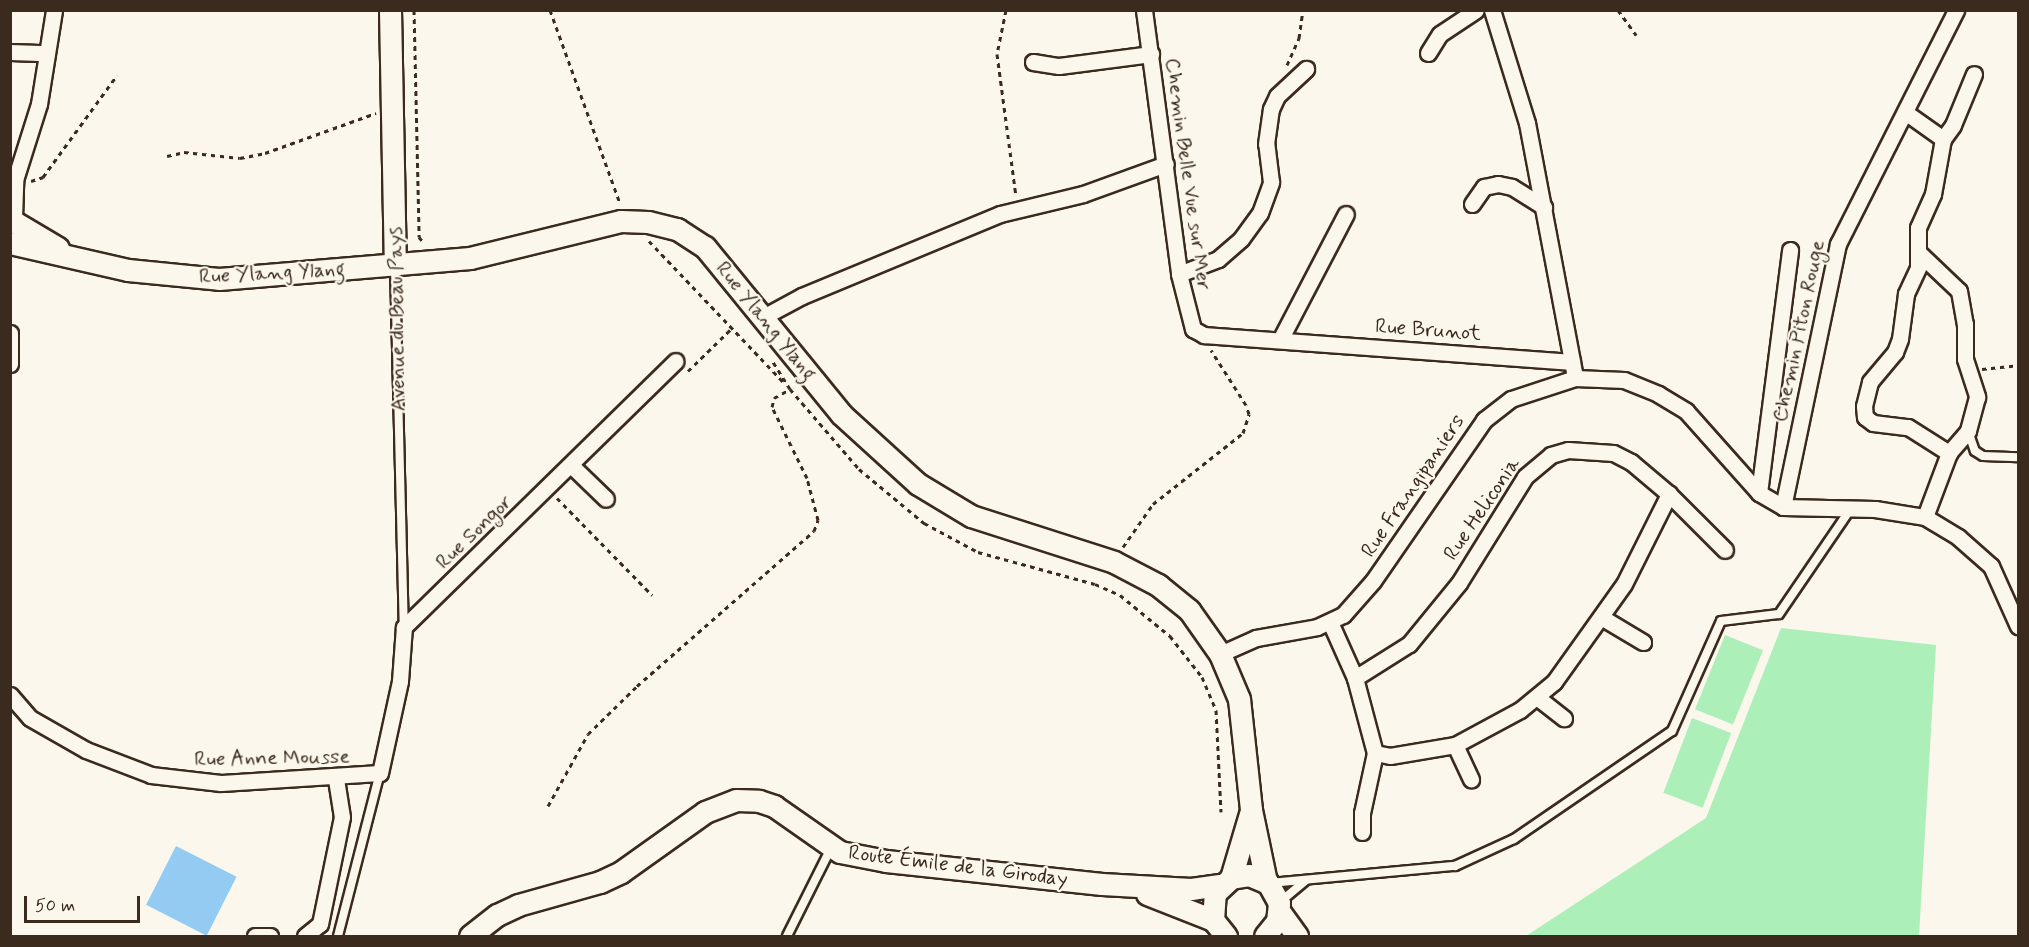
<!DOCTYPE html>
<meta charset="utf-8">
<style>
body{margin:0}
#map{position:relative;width:2029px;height:947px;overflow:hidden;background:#fbf7ec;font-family:Mynerve,sans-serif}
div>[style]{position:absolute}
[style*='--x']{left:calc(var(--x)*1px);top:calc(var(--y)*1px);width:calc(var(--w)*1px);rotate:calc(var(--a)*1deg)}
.green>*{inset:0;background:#adefb9;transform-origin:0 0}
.water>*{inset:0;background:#94cbf3;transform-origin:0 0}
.path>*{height:3px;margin-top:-1.5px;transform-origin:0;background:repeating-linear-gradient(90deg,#3b2a1e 0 4.5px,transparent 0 9px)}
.roads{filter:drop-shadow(2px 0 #3b2a1e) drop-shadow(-2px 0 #3b2a1e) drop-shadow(0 2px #3b2a1e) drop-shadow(0 -2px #3b2a1e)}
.lane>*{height:8px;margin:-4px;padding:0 4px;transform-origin:4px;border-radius:4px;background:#fbf7ec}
.street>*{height:15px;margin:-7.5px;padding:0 7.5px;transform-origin:7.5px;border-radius:7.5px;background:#fbf7ec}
.secondary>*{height:21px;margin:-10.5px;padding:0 10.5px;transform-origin:10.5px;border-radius:10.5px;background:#fbf7ec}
span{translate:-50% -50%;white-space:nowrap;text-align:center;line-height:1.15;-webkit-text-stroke:4.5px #fbf7ec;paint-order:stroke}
.street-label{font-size:21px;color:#3b2a1e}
.frame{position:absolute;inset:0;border:12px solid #3b2a1e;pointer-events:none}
.scale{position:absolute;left:24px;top:896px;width:116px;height:27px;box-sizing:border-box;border:3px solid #3b2a1e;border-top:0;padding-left:8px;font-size:18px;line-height:21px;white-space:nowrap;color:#3b2a1e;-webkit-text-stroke:4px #fbf7ec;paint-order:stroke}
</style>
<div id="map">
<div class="green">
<div style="clip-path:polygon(1781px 628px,1936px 645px,1919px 936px,1526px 936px,1706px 818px)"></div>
<div style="left:1725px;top:635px;width:41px;height:80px;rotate:22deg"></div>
<div style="left:1692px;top:718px;width:42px;height:80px;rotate:21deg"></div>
</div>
<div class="water">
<div style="left:176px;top:846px;width:68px;height:66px;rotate:27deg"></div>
</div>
<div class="path">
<div style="--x:414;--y:10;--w:227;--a:88.7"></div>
<div style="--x:419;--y:237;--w:8;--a:50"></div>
<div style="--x:550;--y:10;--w:205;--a:70.1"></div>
<div style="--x:1006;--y:10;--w:45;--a:101.6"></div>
<div style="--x:997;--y:54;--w:143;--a:82.4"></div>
<div style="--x:1618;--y:10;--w:31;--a:54"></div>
<div style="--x:1287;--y:65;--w:30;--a:-66"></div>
<div style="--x:1299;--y:38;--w:28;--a:-82"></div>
<div style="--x:167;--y:156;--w:17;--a:-13"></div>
<div style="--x:184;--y:152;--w:56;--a:6.1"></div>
<div style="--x:240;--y:158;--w:25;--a:-11"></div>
<div style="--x:265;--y:153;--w:118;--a:-19.8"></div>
<div style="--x:31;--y:181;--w:13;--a:-18"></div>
<div style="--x:43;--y:177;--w:126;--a:-54"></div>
<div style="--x:649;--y:241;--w:197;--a:46.4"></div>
<div style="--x:1982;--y:369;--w:36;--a:-6"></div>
<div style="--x:688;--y:371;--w:62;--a:-44.3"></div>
<div style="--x:790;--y:389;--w:106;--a:49.2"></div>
<div style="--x:859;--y:469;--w:85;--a:39.7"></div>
<div style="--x:924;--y:523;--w:61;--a:28.2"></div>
<div style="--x:978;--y:552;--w:121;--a:15.3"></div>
<div style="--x:1095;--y:584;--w:27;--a:24"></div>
<div style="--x:1120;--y:595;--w:65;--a:39.4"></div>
<div style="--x:1170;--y:636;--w:52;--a:52"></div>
<div style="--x:1202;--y:677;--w:36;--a:67"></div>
<div style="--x:1216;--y:710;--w:102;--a:87.2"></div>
<div style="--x:557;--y:498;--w:136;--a:45.6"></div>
<div style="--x:1123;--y:547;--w:52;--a:-55.1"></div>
<div style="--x:1153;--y:504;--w:115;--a:-38.3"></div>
<div style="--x:1243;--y:433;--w:20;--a:-72"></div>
<div style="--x:1249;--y:414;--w:9;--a:-108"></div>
<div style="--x:1246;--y:405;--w:65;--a:-122.5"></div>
<div style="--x:548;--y:806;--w:82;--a:-60.9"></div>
<div style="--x:588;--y:734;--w:69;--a:-44.4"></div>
<div style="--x:637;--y:686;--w:235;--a:-41.2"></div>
<div style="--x:814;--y:531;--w:12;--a:-70"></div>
<div style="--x:818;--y:520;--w:43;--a:-104.7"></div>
<div style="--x:807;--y:478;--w:79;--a:-116.2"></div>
<div style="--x:772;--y:407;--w:9;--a:-77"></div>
<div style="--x:774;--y:398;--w:18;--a:-29"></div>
<div style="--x:790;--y:389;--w:32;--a:-122"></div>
</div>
<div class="roads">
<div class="lane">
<div style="--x:395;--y:267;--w:360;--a:88.6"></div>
<div style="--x:1968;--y:431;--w:21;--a:71"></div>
<div style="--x:1975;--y:451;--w:9;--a:32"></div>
<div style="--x:1983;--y:456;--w:35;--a:2"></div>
<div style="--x:1270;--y:883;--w:186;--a:-5.3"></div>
<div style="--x:1455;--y:866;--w:65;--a:-24.6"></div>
<div style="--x:1514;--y:839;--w:191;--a:-34.4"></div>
<div style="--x:1672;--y:731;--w:120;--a:-66"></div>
<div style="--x:1721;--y:621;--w:58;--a:-6.9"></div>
<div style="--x:1779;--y:614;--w:126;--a:-55.7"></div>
<div style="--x:1280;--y:902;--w:34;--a:-40"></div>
<div style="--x:338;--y:936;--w:168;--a:-75.6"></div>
<div style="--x:787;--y:936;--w:98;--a:-63.4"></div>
</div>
<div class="street">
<div style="--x:1144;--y:10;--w:266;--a:82.4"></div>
<div style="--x:1179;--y:274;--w:57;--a:75.7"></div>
<div style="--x:1193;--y:329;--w:13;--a:29"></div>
<div style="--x:1204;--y:335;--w:369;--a:4.2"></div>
<div style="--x:1492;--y:10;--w:118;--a:72.8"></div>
<div style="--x:1527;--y:123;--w:253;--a:79.3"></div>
<div style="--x:10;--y:52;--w:37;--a:2"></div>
<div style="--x:1428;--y:53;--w:22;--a:-58"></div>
<div style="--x:1440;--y:34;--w:43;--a:-33.7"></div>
<div style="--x:1033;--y:62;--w:26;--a:9"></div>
<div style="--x:1059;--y:66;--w:93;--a:-7.4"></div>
<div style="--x:1905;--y:112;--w:47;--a:35.4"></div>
<div style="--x:1943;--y:139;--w:56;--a:100.3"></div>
<div style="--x:1933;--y:194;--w:37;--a:114"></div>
<div style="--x:1918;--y:228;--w:40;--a:90"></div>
<div style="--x:1918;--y:268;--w:29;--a:115"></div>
<div style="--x:1906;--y:294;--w:45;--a:97.6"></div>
<div style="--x:1900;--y:339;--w:14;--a:111"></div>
<div style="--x:1895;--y:352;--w:39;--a:130"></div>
<div style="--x:1870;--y:382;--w:25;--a:104"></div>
<div style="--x:1864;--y:406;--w:11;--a:85"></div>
<div style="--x:1865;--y:417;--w:10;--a:37"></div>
<div style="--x:1873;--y:423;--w:35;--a:7"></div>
<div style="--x:1908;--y:427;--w:49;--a:32.4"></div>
<div style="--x:1943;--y:139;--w:17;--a:-54"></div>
<div style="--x:1953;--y:125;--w:55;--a:-67.6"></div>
<div style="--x:1472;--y:204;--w:21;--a:-55"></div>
<div style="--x:1484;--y:187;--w:14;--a:-12"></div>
<div style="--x:1498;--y:184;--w:14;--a:12"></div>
<div style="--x:1512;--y:187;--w:38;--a:32"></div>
<div style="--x:14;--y:218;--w:38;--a:-88"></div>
<div style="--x:15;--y:180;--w:80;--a:-72.5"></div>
<div style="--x:39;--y:104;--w:95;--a:-80.9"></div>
<div style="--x:1919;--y:253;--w:55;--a:43.5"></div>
<div style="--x:1959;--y:291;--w:34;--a:80"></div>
<div style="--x:1965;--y:324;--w:35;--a:90"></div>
<div style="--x:1965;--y:359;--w:40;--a:72"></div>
<div style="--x:1977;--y:397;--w:35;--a:105"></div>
<div style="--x:1968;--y:431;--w:29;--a:131"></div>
<div style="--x:1949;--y:453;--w:68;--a:110.6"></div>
<div style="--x:1179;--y:274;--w:42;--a:-21"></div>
<div style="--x:1218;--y:259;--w:30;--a:-41"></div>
<div style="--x:1241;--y:239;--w:32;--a:-54"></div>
<div style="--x:1260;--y:213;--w:33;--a:-70"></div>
<div style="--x:1271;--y:182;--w:38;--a:-97"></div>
<div style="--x:1266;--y:144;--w:35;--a:-82"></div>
<div style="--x:1271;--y:109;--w:14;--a:-65"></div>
<div style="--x:1277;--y:96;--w:40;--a:-43"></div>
<div style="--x:763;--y:317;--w:44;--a:-28.3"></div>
<div style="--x:802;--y:296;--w:214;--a:-22.5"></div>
<div style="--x:1000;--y:214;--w:85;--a:-13.5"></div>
<div style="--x:1083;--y:194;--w:88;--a:-19.9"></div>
<div style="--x:10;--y:333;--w:31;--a:90"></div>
<div style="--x:1280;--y:340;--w:142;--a:-62.4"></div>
<div style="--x:572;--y:466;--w:47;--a:44.1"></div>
<div style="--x:1759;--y:493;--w:245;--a:-82.7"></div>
<div style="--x:1669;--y:494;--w:79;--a:45"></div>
<div style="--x:1783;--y:507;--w:269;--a:-78.2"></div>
<div style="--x:1838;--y:244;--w:262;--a:-63.2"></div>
<div style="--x:1601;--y:617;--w:49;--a:30.8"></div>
<div style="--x:1330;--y:622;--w:61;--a:65.9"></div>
<div style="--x:1355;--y:678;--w:78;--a:75.1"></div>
<div style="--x:1375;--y:753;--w:15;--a:11"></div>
<div style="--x:1390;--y:756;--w:66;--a:-9.6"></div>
<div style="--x:1455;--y:745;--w:74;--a:-28.3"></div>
<div style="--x:1520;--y:710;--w:44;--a:-39.5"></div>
<div style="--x:1554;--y:682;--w:120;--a:-54.5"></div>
<div style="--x:1624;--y:584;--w:101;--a:-63.4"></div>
<div style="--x:1669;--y:494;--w:50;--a:-139.9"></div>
<div style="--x:1631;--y:462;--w:20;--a:-153"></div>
<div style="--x:1613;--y:453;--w:45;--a:-176.2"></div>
<div style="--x:1568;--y:450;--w:18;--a:164"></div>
<div style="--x:1551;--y:455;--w:34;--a:140"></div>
<div style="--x:1525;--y:477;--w:125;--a:121.9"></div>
<div style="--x:1459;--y:583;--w:79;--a:129.3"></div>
<div style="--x:1409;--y:644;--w:64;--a:147.8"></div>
<div style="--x:1220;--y:654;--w:39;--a:-24"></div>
<div style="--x:1256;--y:638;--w:62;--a:-10.2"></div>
<div style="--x:1317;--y:627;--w:29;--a:-25"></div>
<div style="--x:1343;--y:615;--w:45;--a:-48.6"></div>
<div style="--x:1373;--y:581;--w:196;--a:-55.4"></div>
<div style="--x:1484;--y:420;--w:34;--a:-38"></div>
<div style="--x:1511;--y:399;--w:67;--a:-18.2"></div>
<div style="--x:1575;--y:378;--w:49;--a:2.3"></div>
<div style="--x:1624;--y:380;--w:37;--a:22"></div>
<div style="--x:1658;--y:394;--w:33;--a:31"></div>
<div style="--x:1686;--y:411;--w:110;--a:48.3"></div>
<div style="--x:1759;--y:493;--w:28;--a:30"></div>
<div style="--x:1783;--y:507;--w:92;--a:1.2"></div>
<div style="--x:1875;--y:509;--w:51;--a:9.1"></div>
<div style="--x:1925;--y:517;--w:39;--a:31"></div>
<div style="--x:1958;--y:537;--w:44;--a:41.3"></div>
<div style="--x:1991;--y:566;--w:66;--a:65.8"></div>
<div style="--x:10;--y:695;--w:30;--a:49"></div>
<div style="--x:30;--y:718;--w:64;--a:29.7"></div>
<div style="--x:86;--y:750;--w:70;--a:21"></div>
<div style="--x:151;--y:775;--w:70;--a:6.5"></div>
<div style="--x:221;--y:783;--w:159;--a:-3.6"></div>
<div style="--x:380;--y:773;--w:94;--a:-77.7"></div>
<div style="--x:400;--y:681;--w:54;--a:-85.8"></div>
<div style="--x:404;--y:627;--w:380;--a:-44.4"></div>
<div style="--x:1538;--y:698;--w:33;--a:38"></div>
<div style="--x:1455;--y:745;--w:38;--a:65"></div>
<div style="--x:1362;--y:832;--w:19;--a:-90"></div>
<div style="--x:1362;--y:813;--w:61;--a:-77.8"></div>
<div style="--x:255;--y:936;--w:15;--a:0"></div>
<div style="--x:305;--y:936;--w:19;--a:-39"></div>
<div style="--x:320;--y:924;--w:109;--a:-78.4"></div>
<div style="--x:342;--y:817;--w:39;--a:-99"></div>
</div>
<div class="secondary">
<div style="--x:390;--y:10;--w:255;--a:88.9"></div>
<div style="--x:16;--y:223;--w:49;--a:30.8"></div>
<div style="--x:10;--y:243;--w:121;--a:12.9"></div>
<div style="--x:128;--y:270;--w:91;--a:5.6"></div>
<div style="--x:219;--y:279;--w:252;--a:-4.8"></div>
<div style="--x:470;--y:258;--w:155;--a:-13.8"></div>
<div style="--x:621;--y:221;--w:27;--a:2"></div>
<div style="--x:648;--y:222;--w:30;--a:14"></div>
<div style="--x:677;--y:229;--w:33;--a:33"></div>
<div style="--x:705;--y:247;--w:215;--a:50.8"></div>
<div style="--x:841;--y:414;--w:104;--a:42.3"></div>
<div style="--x:918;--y:484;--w:62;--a:31.1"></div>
<div style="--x:971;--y:516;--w:150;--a:17.8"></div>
<div style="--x:1114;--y:562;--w:50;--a:27.6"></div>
<div style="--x:1158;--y:585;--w:40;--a:39"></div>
<div style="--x:1189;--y:610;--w:54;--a:54.8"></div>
<div style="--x:1220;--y:654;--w:49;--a:67.1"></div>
<div style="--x:1239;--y:699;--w:112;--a:83.8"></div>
<div style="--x:1251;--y:810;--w:74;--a:78.2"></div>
<div style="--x:1231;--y:878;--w:67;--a:-73.5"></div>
<div style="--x:1147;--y:894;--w:71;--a:21.5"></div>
<div style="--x:1279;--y:911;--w:31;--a:54"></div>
<div style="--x:470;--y:936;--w:34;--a:-38"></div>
<div style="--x:497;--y:915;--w:23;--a:-25"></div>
<div style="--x:518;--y:905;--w:85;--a:-15.7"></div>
<div style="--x:600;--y:882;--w:23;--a:-25"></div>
<div style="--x:621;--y:872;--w:103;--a:-35.5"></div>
<div style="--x:705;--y:812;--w:33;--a:-21"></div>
<div style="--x:736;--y:800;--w:23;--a:2"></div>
<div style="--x:759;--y:801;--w:16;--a:18"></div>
<div style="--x:774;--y:806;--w:80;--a:34.9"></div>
<div style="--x:840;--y:852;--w:47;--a:11.1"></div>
<div style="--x:886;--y:861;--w:217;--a:6.1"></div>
<div style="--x:1102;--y:884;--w:89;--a:3.2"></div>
<div style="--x:1191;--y:889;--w:29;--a:-8"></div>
<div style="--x:1226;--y:936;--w:21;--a:-129"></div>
<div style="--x:1213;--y:920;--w:27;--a:-86"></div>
<div style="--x:1215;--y:893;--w:22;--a:-43"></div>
<div style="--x:1231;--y:878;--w:18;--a:-9"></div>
<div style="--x:1249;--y:875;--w:21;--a:23"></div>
<div style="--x:1268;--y:883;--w:23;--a:61"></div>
<div style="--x:1279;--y:903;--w:18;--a:96"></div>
<div style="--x:1277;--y:921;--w:19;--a:129"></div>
</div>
</div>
<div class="street-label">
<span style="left:1188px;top:174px;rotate:82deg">Chemin Belle Vue sur Mer</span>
<span style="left:272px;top:273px;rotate:-3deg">Rue Ylang Ylang</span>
<span style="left:397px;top:319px;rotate:-91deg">Avenue du Beau Pays</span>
<span style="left:766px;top:321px;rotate:51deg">Rue Ylang Ylang</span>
<span style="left:1428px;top:330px;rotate:4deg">Rue Brunot</span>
<span style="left:1799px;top:331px;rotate:-78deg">Chemin Piton Rouge</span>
<span style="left:1413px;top:486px;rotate:-56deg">Rue Frangipaniers</span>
<span style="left:1482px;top:509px;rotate:-56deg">Rue Heliconia</span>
<span style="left:474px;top:532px;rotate:-44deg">Rue Songor</span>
<span style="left:272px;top:758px;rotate:-1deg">Rue Anne Mousse</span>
<span style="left:958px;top:866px;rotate:7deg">Route Émile de la Giroday</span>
</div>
<div class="frame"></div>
<div class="scale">50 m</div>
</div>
